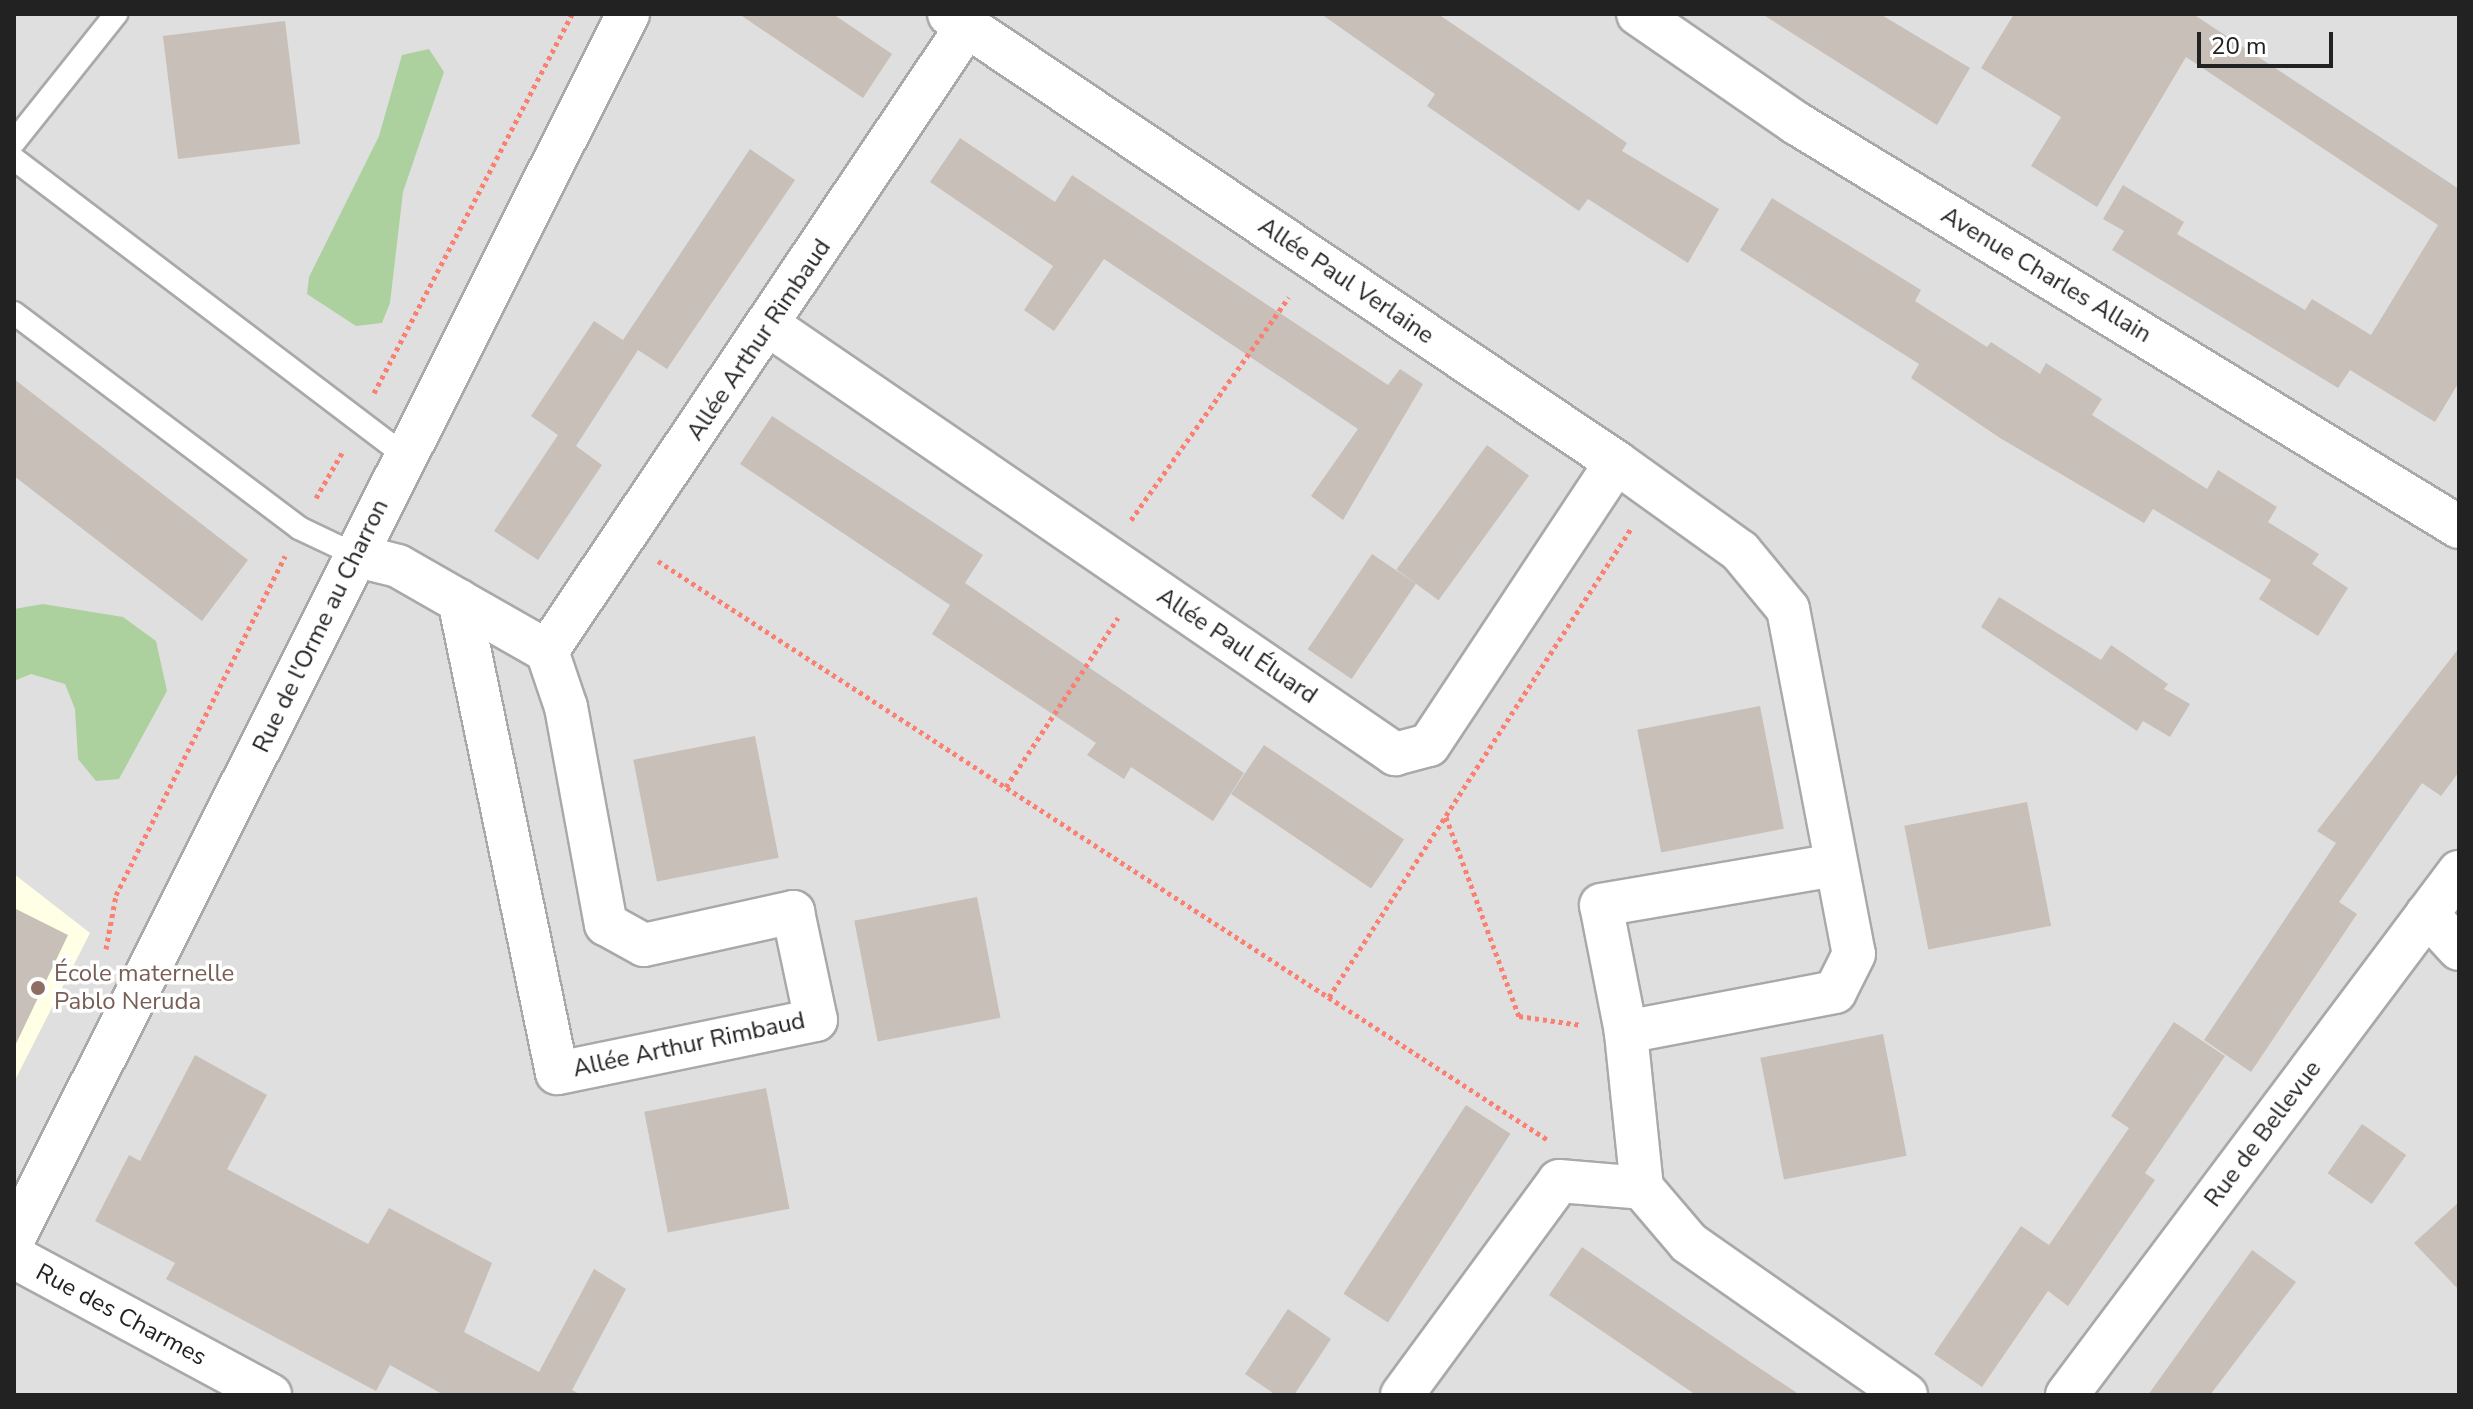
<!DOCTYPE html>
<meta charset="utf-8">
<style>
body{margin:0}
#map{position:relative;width:2473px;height:1409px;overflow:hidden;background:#f2efe9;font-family:"Nunito Sans",sans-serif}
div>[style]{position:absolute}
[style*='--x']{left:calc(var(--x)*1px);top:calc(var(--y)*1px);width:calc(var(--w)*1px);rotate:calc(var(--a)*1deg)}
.residential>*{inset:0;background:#e0dfdf;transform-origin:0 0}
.education>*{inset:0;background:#ffffe5}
.forest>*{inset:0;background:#add19e}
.building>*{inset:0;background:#c7bfb8;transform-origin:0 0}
.path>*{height:5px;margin-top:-2.5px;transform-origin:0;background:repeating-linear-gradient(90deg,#fa8072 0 4px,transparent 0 8px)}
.roads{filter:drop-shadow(2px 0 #a9a9a9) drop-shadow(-2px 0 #a9a9a9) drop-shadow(0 2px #a9a9a9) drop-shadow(0 -2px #a9a9a9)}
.service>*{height:22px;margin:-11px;padding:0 11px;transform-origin:11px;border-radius:11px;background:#fff}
.minor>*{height:42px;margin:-21px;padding:0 21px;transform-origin:21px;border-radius:21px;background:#fff}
.dots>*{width:22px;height:22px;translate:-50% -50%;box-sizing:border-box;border:4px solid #fff;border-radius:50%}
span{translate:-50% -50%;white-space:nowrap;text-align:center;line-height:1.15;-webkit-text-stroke:7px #fff;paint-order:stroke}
.street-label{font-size:24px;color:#222}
.education-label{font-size:24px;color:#785e54}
.left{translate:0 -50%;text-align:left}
.frame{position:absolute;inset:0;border:16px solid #222;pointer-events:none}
.scale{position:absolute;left:2197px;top:32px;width:136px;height:36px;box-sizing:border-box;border:4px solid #222;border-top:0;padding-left:10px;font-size:24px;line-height:28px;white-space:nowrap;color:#222;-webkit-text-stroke:6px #fff;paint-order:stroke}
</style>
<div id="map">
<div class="residential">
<div style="left:14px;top:14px;width:2445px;height:1381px"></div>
</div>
<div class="education">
<div style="clip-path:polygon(14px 874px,90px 933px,14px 1082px)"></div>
</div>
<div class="forest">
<div style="clip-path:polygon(429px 49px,444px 72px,403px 192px,390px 303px,382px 323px,356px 326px,307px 294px,309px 277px,379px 136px,402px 55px)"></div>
<div style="clip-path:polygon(43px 604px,123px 617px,156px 641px,167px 691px,119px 779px,96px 781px,78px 759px,75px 709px,65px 684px,31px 674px,14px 681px,14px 609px)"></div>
</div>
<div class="building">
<div style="clip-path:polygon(739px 14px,833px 14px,892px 54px,863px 98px)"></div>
<div style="clip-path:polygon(1321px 14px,1438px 14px,1627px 143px,1622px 151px,1719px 209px,1688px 263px,1588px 199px,1579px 211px,1427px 106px,1435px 94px)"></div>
<div style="clip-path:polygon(1762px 14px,1880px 14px,1970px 68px,1937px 125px)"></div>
<div style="clip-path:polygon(2014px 14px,2193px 14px,2459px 189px,2459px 382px,2435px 422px,2350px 370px,2338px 388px,2112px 250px,2124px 231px,2103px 219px,2123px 185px,2184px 222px,2177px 234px,2305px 310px,2312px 299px,2371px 335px,2438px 225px,2186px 57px,2097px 207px,2031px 166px,2061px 117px,1981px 68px)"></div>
<div style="left:285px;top:21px;width:124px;height:123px;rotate:83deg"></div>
<div style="clip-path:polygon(960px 138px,1055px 202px,1072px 175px,1388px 385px,1400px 369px,1423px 384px,1343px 520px,1311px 496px,1358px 429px,1104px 259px,1054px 331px,1024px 310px,1053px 266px,930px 182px)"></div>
<div style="clip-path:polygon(750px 149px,795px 180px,667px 369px,638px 350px,576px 446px,602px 465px,538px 560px,494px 531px,558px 435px,531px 416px,594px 321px,623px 340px)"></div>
<div style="clip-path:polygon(1772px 198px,1921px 290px,1915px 301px,1987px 347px,1991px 342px,2040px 374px,2046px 363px,2102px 399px,2092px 415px,2207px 489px,2218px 470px,2277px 507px,2268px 522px,2319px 554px,2312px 564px,2348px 588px,2318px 636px,2259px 599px,2271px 580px,2153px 509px,2144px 523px,2000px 438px,1911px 378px,1919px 364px,1740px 250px)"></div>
<div style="clip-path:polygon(14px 379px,248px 560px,202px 621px,14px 476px)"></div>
<div style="clip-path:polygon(772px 416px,983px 555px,965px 583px,1244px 773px,1213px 821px,1131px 767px,1124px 779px,1087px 755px,1096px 743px,932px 634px,958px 592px,950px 605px,740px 464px)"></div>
<div style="left:1487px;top:445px;width:52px;height:154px;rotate:36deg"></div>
<div style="left:1372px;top:554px;width:53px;height:115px;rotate:34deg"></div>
<div style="clip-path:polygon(1999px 597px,2101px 660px,2111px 645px,2168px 684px,2164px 689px,2190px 704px,2170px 737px,2143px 721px,2137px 731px,1981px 627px)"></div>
<div style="clip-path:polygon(2459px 648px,2459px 772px,2441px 796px,2422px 783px,2339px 902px,2357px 914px,2251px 1072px,2204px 1040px,2336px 843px,2317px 831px)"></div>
<div style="left:1760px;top:706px;width:125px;height:125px;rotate:79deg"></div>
<div style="left:755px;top:736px;width:124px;height:124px;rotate:79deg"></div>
<div style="left:1264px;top:745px;width:169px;height:59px;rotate:34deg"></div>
<div style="left:2027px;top:802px;width:126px;height:125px;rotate:79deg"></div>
<div style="left:977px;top:897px;width:123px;height:125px;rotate:79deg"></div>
<div style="clip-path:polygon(14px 908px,68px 935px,14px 1048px)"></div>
<div style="clip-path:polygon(2174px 1022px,2225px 1056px,2145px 1173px,2155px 1180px,2068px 1306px,2048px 1291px,1982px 1387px,1934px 1354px,2021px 1226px,2049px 1245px,2129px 1128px,2111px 1116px)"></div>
<div style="left:1883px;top:1034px;width:124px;height:125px;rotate:79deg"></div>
<div style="clip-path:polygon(195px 1055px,267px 1095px,227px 1169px,368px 1244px,389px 1208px,492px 1263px,464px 1332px,539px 1372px,594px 1269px,626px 1289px,572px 1390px,581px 1395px,444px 1395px,390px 1365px,376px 1391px,166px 1279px,175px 1263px,95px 1221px,129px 1155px,140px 1161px)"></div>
<div style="left:766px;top:1088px;width:123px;height:124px;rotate:79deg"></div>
<div style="left:1466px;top:1105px;width:53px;height:225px;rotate:33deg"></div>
<div style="left:2362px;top:1124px;width:54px;height:60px;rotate:35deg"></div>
<div style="clip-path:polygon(2459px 1202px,2459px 1290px,2414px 1243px)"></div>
<div style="clip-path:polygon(1582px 1247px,1749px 1361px,1800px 1395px,1696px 1395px,1549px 1295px)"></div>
<div style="clip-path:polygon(2252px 1250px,2296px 1282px,2210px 1395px,2148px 1395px)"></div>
<div style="clip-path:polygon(1288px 1309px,1331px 1339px,1294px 1395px,1276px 1395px,1245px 1374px)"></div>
</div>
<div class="path">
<div style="--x:374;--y:393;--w:428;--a:-62.4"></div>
<div style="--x:316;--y:498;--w:54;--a:-60.1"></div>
<div style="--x:1131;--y:520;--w:273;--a:-54.7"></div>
<div style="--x:658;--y:561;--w:1062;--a:33.05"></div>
<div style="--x:1006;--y:787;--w:203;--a:-56.5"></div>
<div style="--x:1446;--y:817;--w:212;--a:69.9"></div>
<div style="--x:1519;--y:1016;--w:63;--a:8.3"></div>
<div style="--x:106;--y:949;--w:55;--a:-79.5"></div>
<div style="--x:116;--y:895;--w:379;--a:-63.5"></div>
<div style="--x:1329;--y:997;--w:559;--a:-57.19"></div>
</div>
<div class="roads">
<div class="service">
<div style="--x:14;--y:142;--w:164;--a:-51.4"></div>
<div style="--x:14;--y:159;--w:491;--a:37.2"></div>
<div style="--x:14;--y:313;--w:357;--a:37"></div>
<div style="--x:299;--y:528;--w:65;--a:25.4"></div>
</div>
<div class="minor">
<div style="--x:949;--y:14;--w:803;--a:33.89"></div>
<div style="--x:1616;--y:462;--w:153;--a:35.7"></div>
<div style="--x:1740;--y:551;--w:75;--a:50.4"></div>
<div style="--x:1788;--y:609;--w:351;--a:79.2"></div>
<div style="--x:1854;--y:954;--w:42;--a:116.6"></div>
<div style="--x:1835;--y:992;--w:213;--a:169.2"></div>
<div style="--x:1638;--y:14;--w:192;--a:34.6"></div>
<div style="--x:1796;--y:123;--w:776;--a:31.36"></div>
<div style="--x:770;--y:326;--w:758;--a:34.4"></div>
<div style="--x:1395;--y:754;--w:35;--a:-15"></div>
<div style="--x:1429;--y:745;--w:339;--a:-56.5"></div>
<div style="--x:358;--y:556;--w:41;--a:14"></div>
<div style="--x:398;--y:566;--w:70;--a:29.8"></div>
<div style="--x:459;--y:601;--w:101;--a:29.6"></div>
<div style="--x:547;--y:651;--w:59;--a:71.3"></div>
<div style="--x:566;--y:707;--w:221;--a:79.6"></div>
<div style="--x:606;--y:924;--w:43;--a:28.9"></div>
<div style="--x:644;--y:945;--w:153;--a:-12.5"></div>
<div style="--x:793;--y:912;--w:110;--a:78"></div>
<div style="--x:816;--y:1020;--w:264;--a:168.4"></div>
<div style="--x:557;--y:1073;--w:482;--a:-101.7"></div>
<div style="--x:547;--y:651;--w:753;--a:-56.1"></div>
<div style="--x:2427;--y:914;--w:47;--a:47.6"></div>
<div style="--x:1642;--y:1188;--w:157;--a:-95.9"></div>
<div style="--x:1626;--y:1032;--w:129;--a:-101.1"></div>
<div style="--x:1601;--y:905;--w:238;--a:-9.7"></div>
<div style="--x:14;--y:1238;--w:1369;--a:-63.36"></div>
<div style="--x:14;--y:1257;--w:291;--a:28.3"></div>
<div style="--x:1402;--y:1395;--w:265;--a:-53.7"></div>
<div style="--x:1559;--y:1181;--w:83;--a:4.8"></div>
<div style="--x:1642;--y:1188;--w:72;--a:49.5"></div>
<div style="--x:1689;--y:1243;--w:265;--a:35"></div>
<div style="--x:2067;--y:1395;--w:654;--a:-53.15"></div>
</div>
</div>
<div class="dots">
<div style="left:38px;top:988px;background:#8d6e63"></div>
</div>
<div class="street-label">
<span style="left:2046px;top:275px;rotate:31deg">Avenue Charles Allain</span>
<span style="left:1346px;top:281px;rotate:34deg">Allée Paul Verlaine</span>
<span style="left:759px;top:340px;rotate:-56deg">Allée Arthur Rimbaud</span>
<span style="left:321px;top:626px;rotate:-64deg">Rue de l'Orme au Charron</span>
<span style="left:1237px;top:646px;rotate:34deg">Allée Paul Éluard</span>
<span style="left:689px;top:1045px;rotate:-12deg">Allée Arthur Rimbaud</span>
<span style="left:2263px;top:1134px;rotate:-53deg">Rue de Bellevue</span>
<span style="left:121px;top:1315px;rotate:28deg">Rue des Charmes</span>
</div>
<div class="education-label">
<span class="left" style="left:54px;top:988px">École maternelle<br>Pablo Neruda</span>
</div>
<div class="frame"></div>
<div class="scale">20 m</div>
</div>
